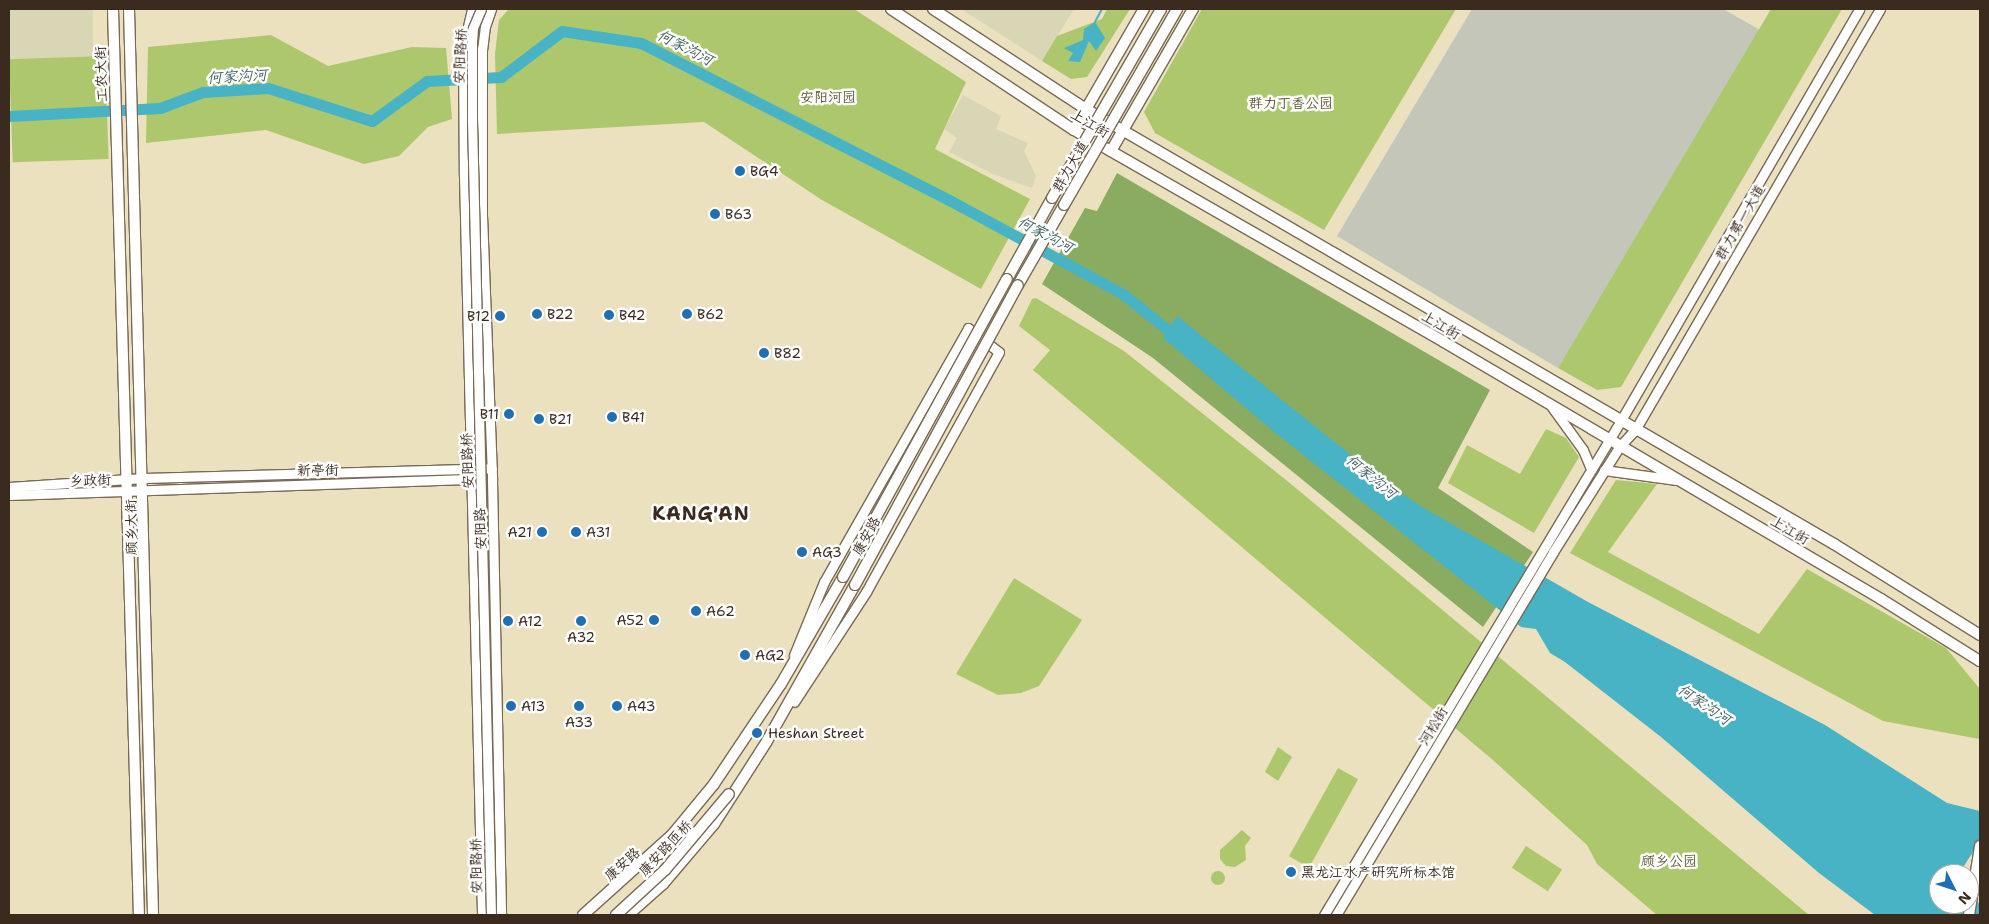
<!DOCTYPE html>
<meta charset="utf-8">
<style>
body{margin:0}
#map{position:relative;width:1989px;height:924px;overflow:hidden;background:#ebe1bf;font-family:"Shantell Sans","LXGW WenKai TC",sans-serif}
div>[style]{position:absolute}
[style*='--x']{left:calc(var(--x)*1px);top:calc(var(--y)*1px);width:calc(var(--w)*1px);rotate:calc(var(--a)*1deg)}
.built>*{inset:0;background:#d8d6b5;transform-origin:0 0}
.industrial>*{inset:0;background:#c3c6b9}
.green>*{inset:0;background:#adc76d;transform-origin:0 0}
.round{border-radius:50%}
.forest>*{inset:0;background:#8aac60}
.water>*{inset:0;background:#47b3c4}
.stream>*{height:2px;margin:-1px;padding:0 1px;transform-origin:1px;border-radius:1px;background:#47b3c4}
.river>*{height:11px;margin:-5.5px;padding:0 5.5px;transform-origin:5.5px;border-radius:5.5px;background:#47b3c4}
.roads{filter:drop-shadow(1px 0 #796a56) drop-shadow(-1px 0 #796a56) drop-shadow(0 1px #796a56) drop-shadow(0 -1px #796a56)}
.secondary>*{height:9px;margin:-4.5px;padding:0 4.5px;transform-origin:4.5px;border-radius:4.5px;background:#fff}
.primary>*{height:10px;margin:-5px;padding:0 5px;transform-origin:5px;border-radius:5px;background:#fff}
.bridges{filter:drop-shadow(1px 0 #796a56) drop-shadow(-1px 0 #796a56) drop-shadow(0 1px #796a56) drop-shadow(0 -1px #796a56)}
.secondary-bridge>*{height:9px;margin:-4.5px;padding:0 4.5px;transform-origin:4.5px;border-radius:4.5px;background:#fff}
.primary-bridge>*{height:10px;margin:-5px;padding:0 5px;transform-origin:5px;border-radius:5px;background:#fff}
.dots>*{width:14px;height:14px;translate:-50% -50%;box-sizing:border-box;border:2px solid #fff;border-radius:50%}
span{translate:-50% -50%;white-space:nowrap;text-align:center;line-height:1.15;-webkit-text-stroke:5px #fff;paint-order:stroke}
.street-label{font-size:14px;color:#3b2a1e}
.park-label{font-size:14px;color:#5d5936}
.poi-label{font-size:14px;color:#3b2a1e}
.left{translate:0 -50%;text-align:left}
.right{translate:-100% -50%;text-align:right}
.water-label{font-size:15px;color:#406160;font-style:italic}
.district-label{font-size:19px;color:#3b2a1e;font-weight:700;letter-spacing:1px}
.frame{position:absolute;inset:0;border:10px solid #3b2a1e;pointer-events:none}
.north{position:absolute;left:1929px;top:864px;width:50px;height:50px;box-sizing:border-box;background:#fff;border:1px solid #b1aaa5;border-radius:50%;rotate:131deg;font-size:14px;font-weight:700;line-height:20px;text-align:center;color:#3b2a1e}
.north::after{content:'';display:block;margin:auto;width:18px;height:22px;background:#1f6fb2;clip-path:polygon(50% 0,100% 100%,50% 72%,0 100%)}
</style>
<div id="map">
<div class="built">
<div style="left:9px;top:9px;width:84px;height:50px"></div>
<div style="clip-path:polygon(961px 9px,1074px 9px,1042px 61px)"></div>
<div style="clip-path:polygon(963px 95px,1001px 116px,996px 129px,1028px 143px,1024px 151px,1036px 176px,1032px 188px,993px 174px,949px 152px,957px 138px,944px 129px)"></div>
</div>
<div class="industrial">
<div style="clip-path:polygon(1472px 9px,1723px 9px,1760px 30px,1558px 368px,1337px 236px)"></div>
</div>
<div class="green">
<div style="clip-path:polygon(509px 9px,854px 9px,966px 82px,935px 149px,1030px 199px,981px 289px,822px 200px,704px 122px,497px 134px,495px 54px,499px 20px)"></div>
<div style="clip-path:polygon(1107px 9px,1130px 9px,1087px 77px,1071px 79px,1042px 61px,1057px 36px,1102px 19px)"></div>
<div style="clip-path:polygon(1202px 9px,1456px 9px,1324px 230px,1155px 133px,1144px 112px)"></div>
<div style="clip-path:polygon(1771px 9px,1842px 9px,1621px 387px,1597px 390px,1558px 368px)"></div>
<div style="clip-path:polygon(271px 35px,328px 66px,412px 47px,446px 48px,452px 119px,428px 127px,399px 156px,364px 164px,266px 130px,146px 143px,148px 47px)"></div>
<div style="left:105px;top:56px;width:103px;height:96px;rotate:88deg"></div>
<div style="clip-path:polygon(1036px 298px,1124px 351px,1291px 484px,1809px 915px,1657px 915px,1597px 864px,1587px 845px,1494px 761px,1033px 370px,1050px 350px,1019px 326px,1032px 299px)"></div>
<div style="clip-path:polygon(1546px 429px,1566px 438px,1579px 457px,1534px 533px,1448px 483px,1467px 445px,1520px 474px)"></div>
<div style="clip-path:polygon(1616px 480px,1657px 484px,1608px 552px,1759px 634px,1807px 569px,1946px 648px,1980px 689px,1979px 739px,1883px 721px,1570px 553px)"></div>
<div style="clip-path:polygon(1014px 578px,1082px 620px,1039px 686px,1021px 693px,998px 695px,956px 674px)"></div>
<div style="clip-path:polygon(1278px 747px,1292px 757px,1278px 781px,1265px 772px)"></div>
<div style="left:1338px;top:768px;width:23px;height:101px;rotate:29deg"></div>
<div style="clip-path:polygon(1242px 830px,1251px 838px,1245px 846px,1246px 860px,1235px 867px,1226px 866px,1220px 859px,1220px 850px)"></div>
<div style="left:1526px;top:846px;width:43px;height:26px;rotate:33deg"></div>
<div class="round" style="left:1211px;top:871px;width:14px;height:14px"></div>
</div>
<div class="forest">
<div style="clip-path:polygon(1117px 173px,1490px 390px,1438px 488px,1533px 552px,1483px 627px,1153px 358px,1042px 284px,1085px 208px,1097px 211px)"></div>
</div>
<div class="water">
<div style="clip-path:polygon(1095px 22px,1105px 38px,1096px 51px,1089px 41px,1080px 62px,1068px 61px,1073px 53px,1064px 48px,1083px 40px,1084px 29px)"></div>
<div style="clip-path:polygon(1177px 316px,1377px 476px,1422px 507px,1588px 602px,1825px 725px,1947px 803px,1980px 811px,1980px 841px,1962px 869px,1964px 874px,1939px 874px,1939px 904px,1969px 904px,1969px 883px,1980px 906px,1980px 915px,1875px 915px,1819px 873px,1661px 737px,1565px 662px,1550px 653px,1536px 629px,1521px 627px,1273px 431px,1163px 338px)"></div>
</div>
<div class="stream">
<div style="--x:1095;--y:22;--w:15;--a:-62"></div>
</div>
<div class="river">
<div style="--x:9;--y:116;--w:151;--a:-3"></div>
<div style="--x:160;--y:108;--w:46;--a:-20.4"></div>
<div style="--x:203;--y:92;--w:65;--a:-3.5"></div>
<div style="--x:268;--y:88;--w:109;--a:17.6"></div>
<div style="--x:372;--y:121;--w:68;--a:-36"></div>
<div style="--x:427;--y:81;--w:74;--a:-3.1"></div>
<div style="--x:501;--y:77;--w:76;--a:-37"></div>
<div style="--x:562;--y:31;--w:80;--a:8.6"></div>
<div style="--x:641;--y:43;--w:348;--a:27"></div>
<div style="--x:951;--y:201;--w:196;--a:28.4"></div>
<div style="--x:1123;--y:294;--w:72;--a:38.8"></div>
</div>
<div class="roads">
<div class="secondary">
<div style="--x:472;--y:9;--w:39;--a:103"></div>
<div style="--x:463;--y:47;--w:129;--a:89.6"></div>
<div style="--x:464;--y:176;--w:739;--a:88.6"></div>
<div style="--x:491;--y:9;--w:18;--a:109"></div>
<div style="--x:485;--y:26;--w:23;--a:97"></div>
<div style="--x:482;--y:49;--w:166;--a:90"></div>
<div style="--x:482;--y:215;--w:265;--a:87.8"></div>
<div style="--x:492;--y:480;--w:435;--a:88.8"></div>
<div style="--x:1552;--y:407;--w:53;--a:54.2"></div>
<div style="--x:1583;--y:450;--w:21;--a:67"></div>
<div style="--x:1604;--y:470;--w:73;--a:7.9"></div>
<div style="--x:9;--y:487;--w:135;--a:-3.8"></div>
<div style="--x:144;--y:478;--w:348;--a:-1.6"></div>
<div style="--x:9;--y:495;--w:466;--a:-2"></div>
<div style="--x:794;--y:655;--w:79;--a:-67.7"></div>
<div style="--x:824;--y:582;--w:292;--a:-60.4"></div>
<div style="--x:968;--y:328;--w:39;--a:38"></div>
<div style="--x:999;--y:352;--w:274;--a:119"></div>
<div style="--x:866;--y:592;--w:131;--a:123.2"></div>
<div style="--x:1324;--y:915;--w:575;--a:-59.02"></div>
<div style="--x:1620;--y:422;--w:477;--a:-59.9"></div>
<div style="--x:1336;--y:915;--w:423;--a:-59.1"></div>
<div style="--x:1553;--y:552;--w:124;--a:-57.8"></div>
<div style="--x:1619;--y:447;--w:23;--a:-47"></div>
<div style="--x:1635;--y:430;--w:487;--a:-59.8"></div>
</div>
<div class="primary">
<div style="--x:113;--y:9;--w:906;--a:88.36"></div>
<div style="--x:129;--y:9;--w:906;--a:88.48"></div>
<div style="--x:891;--y:9;--w:219;--a:33.5"></div>
<div style="--x:1074;--y:130;--w:426;--a:29.8"></div>
<div style="--x:1444;--y:342;--w:507;--a:30.46"></div>
<div style="--x:1881;--y:599;--w:117;--a:32.1"></div>
<div style="--x:933;--y:9;--w:183;--a:33.2"></div>
<div style="--x:1086;--y:109;--w:865;--a:30.18"></div>
<div style="--x:1834;--y:544;--w:172;--a:31.9"></div>
<div style="--x:1074;--y:130;--w:140;--a:-60"></div>
<div style="--x:1111;--y:151;--w:164;--a:-60"></div>
<div style="--x:1007;--y:279;--w:93;--a:-60.9"></div>
<div style="--x:1018;--y:285;--w:92;--a:-60.1"></div>
<div style="--x:583;--y:915;--w:120;--a:-42"></div>
<div style="--x:672;--y:835;--w:66;--a:-50.5"></div>
<div style="--x:714;--y:784;--w:120;--a:-56.2"></div>
<div style="--x:781;--y:684;--w:124;--a:-59.9"></div>
<div style="--x:628;--y:915;--w:47;--a:-41.5"></div>
<div style="--x:663;--y:884;--w:79;--a:-49.6"></div>
<div style="--x:714;--y:824;--w:98;--a:-57.4"></div>
<div style="--x:767;--y:741;--w:179;--a:-60.6"></div>
<div style="--x:1969;--y:915;--w:70;--a:-80.9"></div>
</div>
</div>
<div class="bridges">
<div class="secondary-bridge">
<div style="--x:481;--y:9;--w:21;--a:113"></div>
<div style="--x:473;--y:28;--w:15;--a:94"></div>
<div style="--x:472;--y:43;--w:77;--a:90"></div>
<div style="--x:472;--y:120;--w:795;--a:88.63"></div>
</div>
<div class="primary-bridge">
<div style="--x:1052;--y:198;--w:218;--a:-60"></div>
<div style="--x:1064;--y:205;--w:226;--a:-60"></div>
<div style="--x:843;--y:577;--w:340;--a:-61.2"></div>
<div style="--x:855;--y:585;--w:341;--a:-61.5"></div>
<div style="--x:616;--y:915;--w:67;--a:-42.6"></div>
<div style="--x:665;--y:870;--w:99;--a:-49.9"></div>
</div>
</div>
<div class="dots">
<div style="left:740px;top:171px;background:#1f6fb2"></div>
<div style="left:715px;top:214px;background:#1f6fb2"></div>
<div style="left:537px;top:314px;background:#1f6fb2"></div>
<div style="left:687px;top:314px;background:#1f6fb2"></div>
<div style="left:609px;top:315px;background:#1f6fb2"></div>
<div style="left:500px;top:316px;background:#1f6fb2"></div>
<div style="left:764px;top:353px;background:#1f6fb2"></div>
<div style="left:509px;top:414px;background:#1f6fb2"></div>
<div style="left:612px;top:417px;background:#1f6fb2"></div>
<div style="left:539px;top:419px;background:#1f6fb2"></div>
<div style="left:542px;top:532px;background:#1f6fb2"></div>
<div style="left:576px;top:532px;background:#1f6fb2"></div>
<div style="left:802px;top:552px;background:#1f6fb2"></div>
<div style="left:696px;top:611px;background:#1f6fb2"></div>
<div style="left:654px;top:620px;background:#1f6fb2"></div>
<div style="left:508px;top:621px;background:#1f6fb2"></div>
<div style="left:581px;top:621px;background:#1f6fb2"></div>
<div style="left:745px;top:655px;background:#1f6fb2"></div>
<div style="left:511px;top:706px;background:#1f6fb2"></div>
<div style="left:579px;top:706px;background:#1f6fb2"></div>
<div style="left:617px;top:706px;background:#1f6fb2"></div>
<div style="left:757px;top:733px;background:#1f6fb2"></div>
<div style="left:1291px;top:872px;background:#1f6fb2"></div>
</div>
<div class="street-label">
<span style="left:460px;top:56px;rotate:-87deg">安阳路桥</span>
<span style="left:101px;top:74px;rotate:-92deg">工农大街</span>
<span style="left:1090px;top:123px;rotate:31deg">上江街</span>
<span style="left:1070px;top:166px;rotate:-60deg">群力大道</span>
<span style="left:1740px;top:222px;rotate:-60deg">群力第一大道</span>
<span style="left:1441px;top:325px;rotate:30deg">上江街</span>
<span style="left:467px;top:461px;rotate:-92deg">安阳路桥</span>
<span style="left:318px;top:470px;rotate:-1deg">新亭街</span>
<span style="left:90px;top:480px;rotate:-2deg">乡政街</span>
<span style="left:131px;top:527px;rotate:-91deg">顾乡大街</span>
<span style="left:480px;top:529px;rotate:-92deg">安阳路</span>
<span style="left:1790px;top:530px;rotate:30deg">上江街</span>
<span style="left:866px;top:536px;rotate:-61deg">康安路</span>
<span style="left:1433px;top:726px;rotate:-59deg">河松街</span>
<span style="left:665px;top:848px;rotate:-47deg">康安路匝桥</span>
<span style="left:622px;top:864px;rotate:-42deg">康安路</span>
<span style="left:476px;top:866px;rotate:-91deg">安阳路桥</span>
</div>
<div class="park-label">
<span style="left:828px;top:97px">安阳河园</span>
<span style="left:1291px;top:103px">群力丁香公园</span>
<span style="left:1669px;top:861px">顾乡公园</span>
</div>
<div class="poi-label">
<span class="left" style="left:750px;top:171px">BG4</span>
<span class="left" style="left:725px;top:214px">B63</span>
<span class="left" style="left:547px;top:314px">B22</span>
<span class="left" style="left:697px;top:314px">B62</span>
<span class="left" style="left:619px;top:315px">B42</span>
<span class="right" style="left:490px;top:316px">B12</span>
<span class="left" style="left:774px;top:353px">B82</span>
<span class="right" style="left:499px;top:414px">B11</span>
<span class="left" style="left:622px;top:417px">B41</span>
<span class="left" style="left:549px;top:419px">B21</span>
<span class="right" style="left:532px;top:532px">A21</span>
<span class="left" style="left:586px;top:532px">A31</span>
<span class="left" style="left:812px;top:552px">AG3</span>
<span class="left" style="left:706px;top:611px">A62</span>
<span class="right" style="left:644px;top:620px">A52</span>
<span class="left" style="left:518px;top:621px">A12</span>
<span style="left:581px;top:637px">A32</span>
<span class="left" style="left:755px;top:655px">AG2</span>
<span class="left" style="left:521px;top:706px">A13</span>
<span class="left" style="left:627px;top:706px">A43</span>
<span style="left:579px;top:722px">A33</span>
<span class="left" style="left:768px;top:733px">Heshan Street</span>
<span class="left" style="left:1301px;top:872px">黑龙江水产研究所标本馆</span>
</div>
<div class="water-label">
<span style="left:685px;top:48px;rotate:27deg">何家沟河</span>
<span style="left:237px;top:77px;rotate:-3deg">何家沟河</span>
<span style="left:1045px;top:235px;rotate:28deg">何家沟河</span>
<span style="left:1371px;top:477px;rotate:39deg">何家沟河</span>
<span style="left:1704px;top:705px;rotate:34deg">何家沟河</span>
</div>
<div class="district-label">
<span style="left:701px;top:514px">KANG'AN</span>
</div>
<div class="frame"></div>
<div class="north">N</div>
</div>
